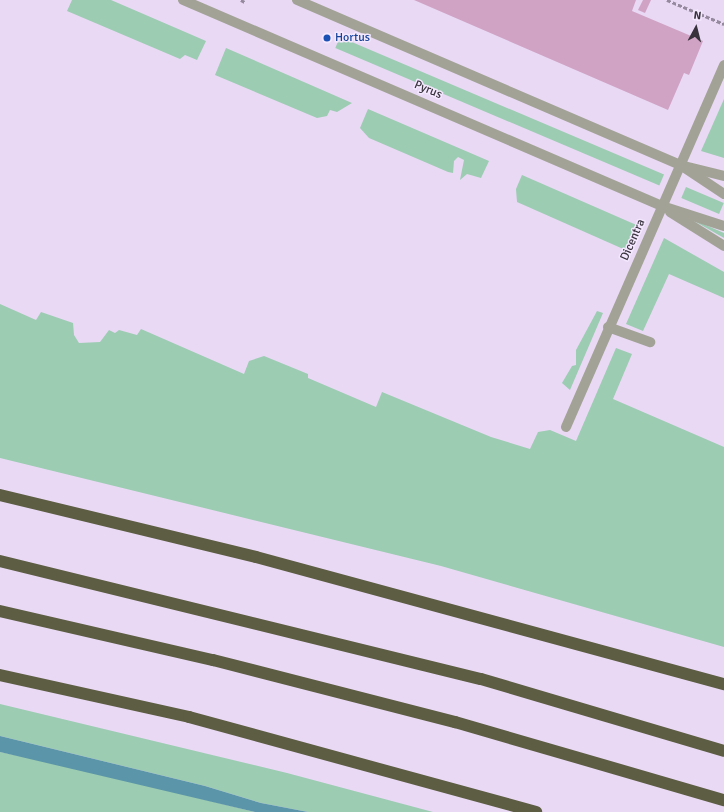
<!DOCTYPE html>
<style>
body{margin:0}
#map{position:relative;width:724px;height:812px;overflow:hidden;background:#e9d9f5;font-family:Signika,sans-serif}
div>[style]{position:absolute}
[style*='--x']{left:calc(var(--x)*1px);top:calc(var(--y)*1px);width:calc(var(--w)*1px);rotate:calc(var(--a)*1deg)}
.green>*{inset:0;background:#9cccb2;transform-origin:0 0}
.water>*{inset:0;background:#5b95a9}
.building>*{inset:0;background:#d0a3c4}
.path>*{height:2.5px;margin-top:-1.25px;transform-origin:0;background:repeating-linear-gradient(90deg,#94899d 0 4px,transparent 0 6px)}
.minor>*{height:10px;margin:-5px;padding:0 5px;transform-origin:5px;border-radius:5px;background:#a2a396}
.highway>*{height:12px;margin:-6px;padding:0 6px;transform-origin:6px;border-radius:6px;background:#5c5d42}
.dots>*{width:11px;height:11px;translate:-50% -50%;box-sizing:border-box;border:2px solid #f4e8fe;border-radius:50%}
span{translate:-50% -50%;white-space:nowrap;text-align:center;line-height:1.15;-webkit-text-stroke:3px #f4e8fe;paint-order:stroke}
.transit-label{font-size:12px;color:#164399}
.left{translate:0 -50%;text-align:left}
.street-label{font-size:12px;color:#38323d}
.north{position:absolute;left:676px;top:8px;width:40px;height:40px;-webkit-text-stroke:3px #f4e8fe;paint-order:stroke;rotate:7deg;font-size:11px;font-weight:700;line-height:16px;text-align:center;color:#38323d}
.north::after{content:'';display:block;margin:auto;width:14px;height:18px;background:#38323d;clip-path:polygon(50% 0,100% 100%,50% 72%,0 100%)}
</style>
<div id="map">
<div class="green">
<div style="clip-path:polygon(72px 0,111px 0,206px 41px,197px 60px,185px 55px,180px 59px,67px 11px)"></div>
<div style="left:340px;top:37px;width:352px;height:12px;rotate:23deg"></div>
<div style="clip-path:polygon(226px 48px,352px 103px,337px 112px,330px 110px,327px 116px,317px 118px,215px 75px)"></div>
<div style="clip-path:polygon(724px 99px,724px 158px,701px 151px)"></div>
<div style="clip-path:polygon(368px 109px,489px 161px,481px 178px,467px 174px,460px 180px,464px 160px,458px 157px,454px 161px,453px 173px,448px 172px,369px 138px,360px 128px)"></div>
<div style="clip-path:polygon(522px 175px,641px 227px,630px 252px,517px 202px,516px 189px)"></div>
<div style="left:686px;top:187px;width:41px;height:12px;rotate:23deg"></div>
<div style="clip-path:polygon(687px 217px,724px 233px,724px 238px)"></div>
<div style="clip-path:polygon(664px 238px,724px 272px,724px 298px,669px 274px,643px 331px,626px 324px)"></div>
<div style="clip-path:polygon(0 304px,36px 320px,41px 312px,73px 323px,74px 335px,79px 343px,100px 342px,109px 330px,115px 333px,119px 330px,137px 335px,141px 329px,244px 374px,249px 361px,264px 356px,308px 374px,308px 378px,376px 407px,382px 392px,491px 437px,530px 449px,538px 432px,550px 430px,576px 441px,616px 348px,632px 354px,613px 399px,724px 447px,724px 647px,441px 566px,0 458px)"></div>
<div style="clip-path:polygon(597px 311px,603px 313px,570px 390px,562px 383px,572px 366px,576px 365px,576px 350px)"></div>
<div style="clip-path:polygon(0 704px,287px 773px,433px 812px,308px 812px,261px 803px,205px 786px,0 736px)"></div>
<div style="clip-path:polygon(0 752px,64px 765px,255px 812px,0 812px)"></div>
</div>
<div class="water">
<div style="clip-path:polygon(0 736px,205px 786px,261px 803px,308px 812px,255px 812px,0 752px)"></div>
</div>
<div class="building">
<div style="clip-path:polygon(414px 0,636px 0,632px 11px,703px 41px,689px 75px,684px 73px,668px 110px)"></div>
<div style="clip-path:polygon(643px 0,651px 0,645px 13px,638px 10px)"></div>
</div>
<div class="path">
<div style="--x:241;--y:0;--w:4;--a:27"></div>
<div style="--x:667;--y:0;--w:62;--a:22.8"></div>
</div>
<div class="minor">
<div style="--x:183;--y:0;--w:521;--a:23.27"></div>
<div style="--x:662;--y:206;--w:65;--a:17.9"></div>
<div style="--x:297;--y:0;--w:417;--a:23.3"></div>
<div style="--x:680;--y:165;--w:45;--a:14"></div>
<div style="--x:685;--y:168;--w:47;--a:33.7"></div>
<div style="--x:670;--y:212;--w:64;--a:32.2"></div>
<div style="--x:608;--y:327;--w:45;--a:19.7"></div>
<div style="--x:566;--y:427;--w:395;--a:-66.4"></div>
</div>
<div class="highway">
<div style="--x:0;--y:495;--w:263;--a:13.6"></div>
<div style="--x:256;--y:557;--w:485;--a:15.2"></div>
<div style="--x:0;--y:561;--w:495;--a:13.8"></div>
<div style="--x:481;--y:679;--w:253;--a:16.5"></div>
<div style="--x:0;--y:611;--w:219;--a:13"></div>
<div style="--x:213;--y:660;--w:250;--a:14.4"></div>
<div style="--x:455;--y:722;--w:280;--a:16.2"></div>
<div style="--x:0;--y:675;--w:194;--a:12.5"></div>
<div style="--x:189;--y:717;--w:360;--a:15.3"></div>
</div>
<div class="dots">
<div style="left:327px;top:38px;background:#1a4fb4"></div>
</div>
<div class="transit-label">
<span class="left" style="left:335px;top:38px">Hortus</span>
</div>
<div class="street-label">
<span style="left:428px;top:90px;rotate:23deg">Pyrus</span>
<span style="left:633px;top:240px;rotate:-66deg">Dicentra</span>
</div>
<div class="north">N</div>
</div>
